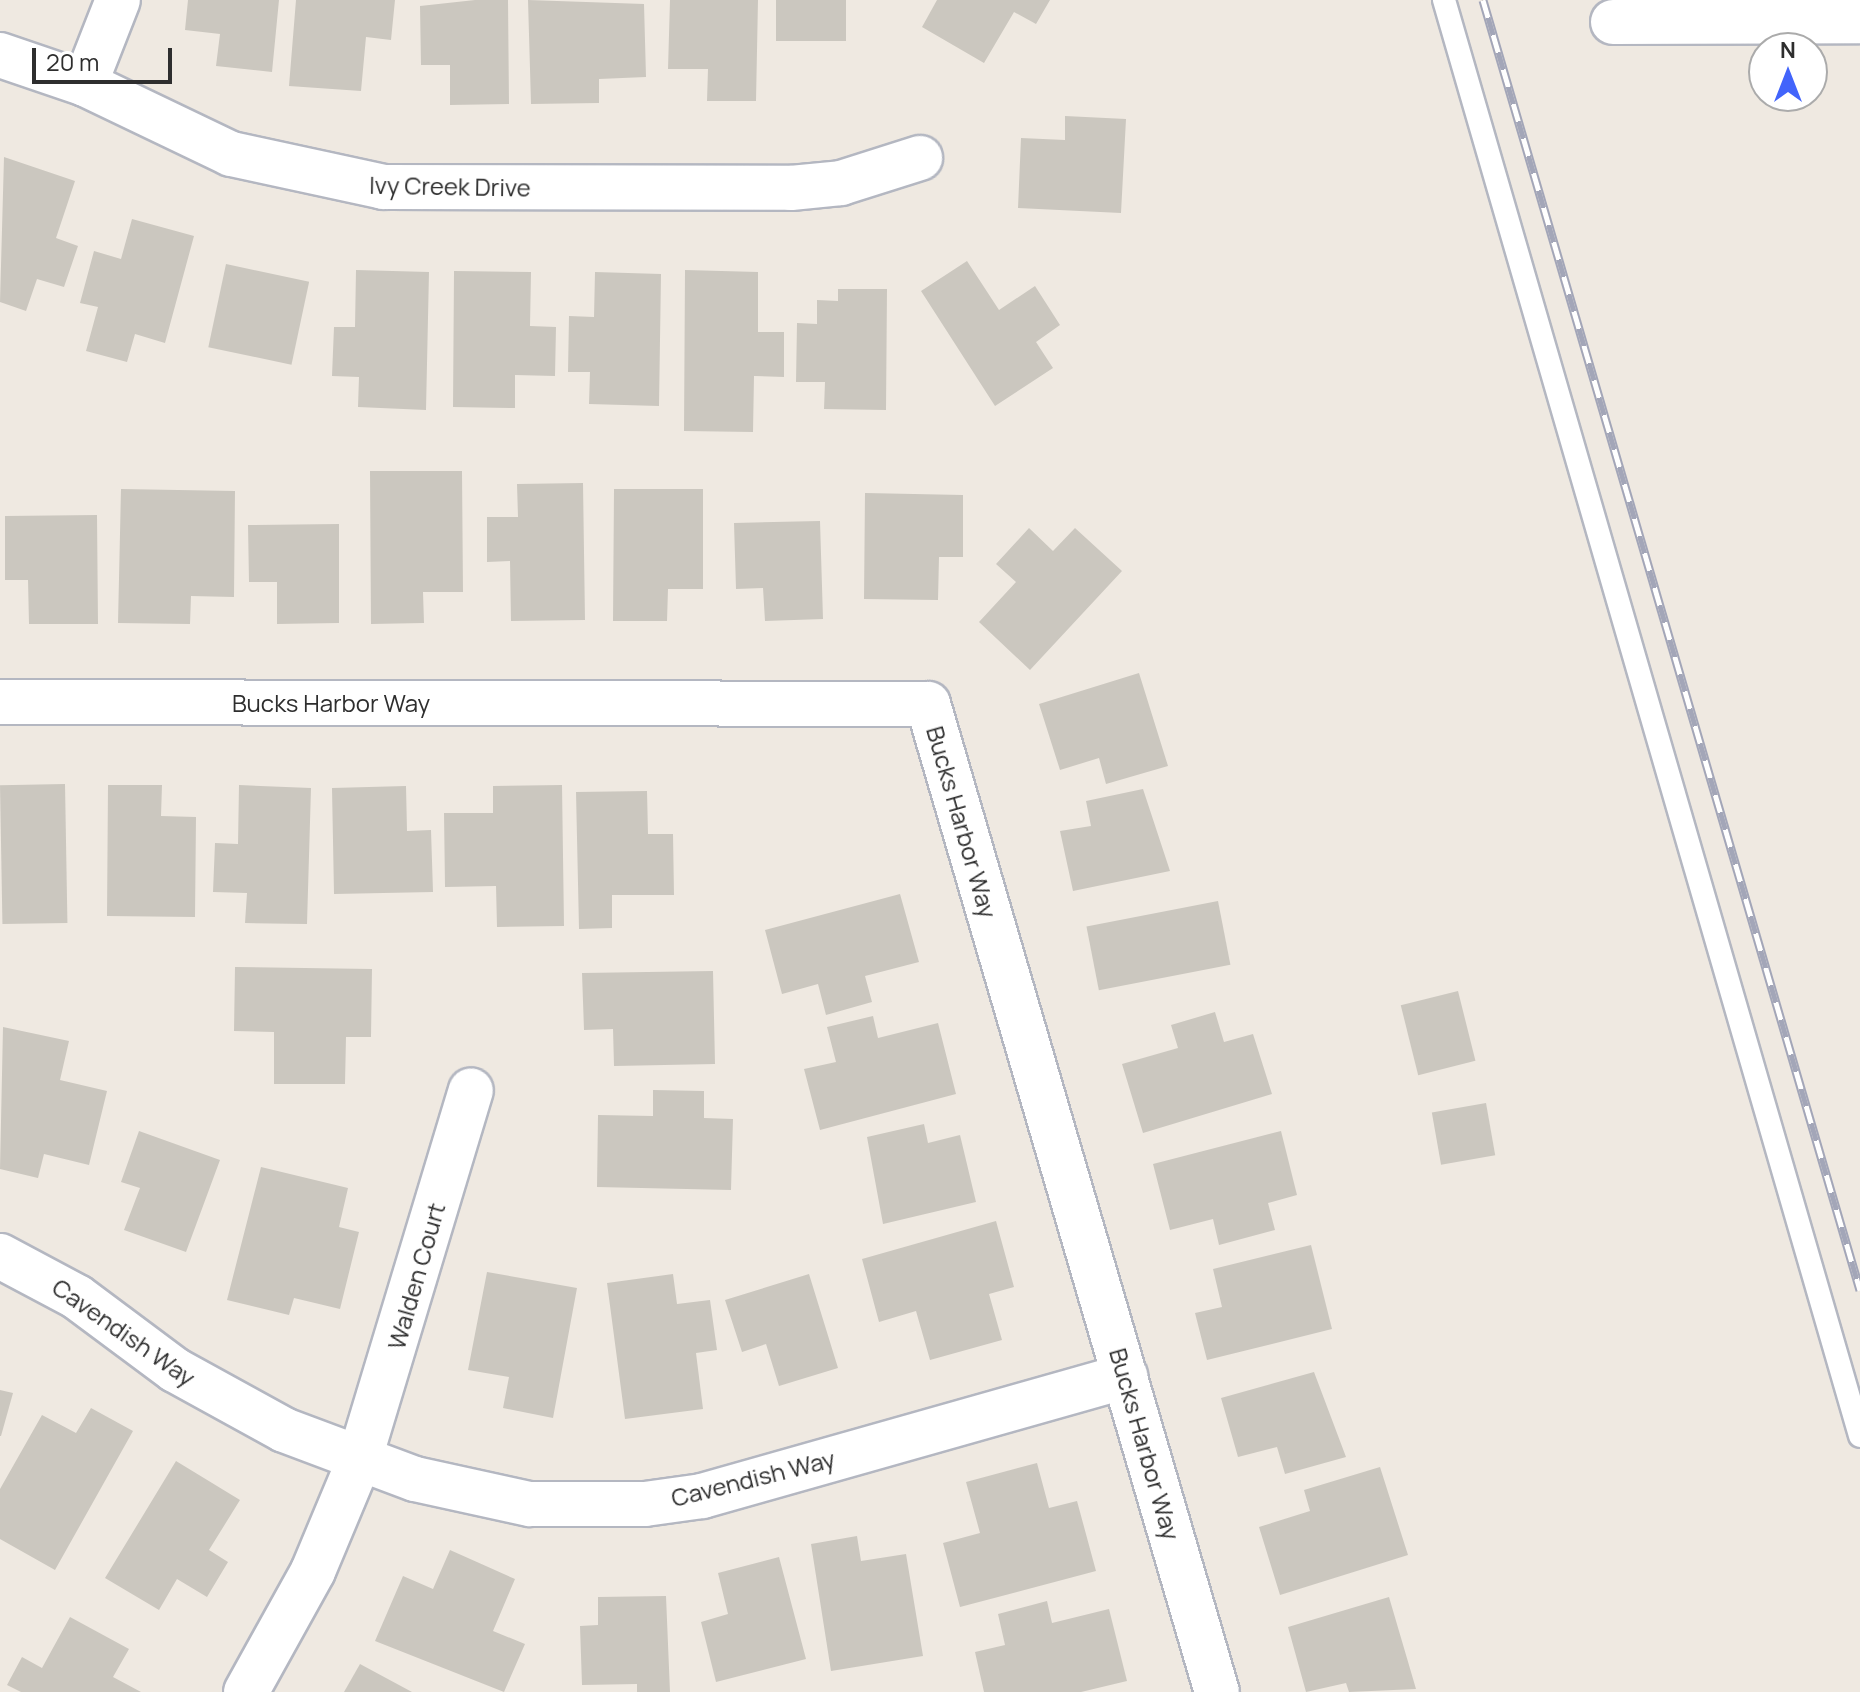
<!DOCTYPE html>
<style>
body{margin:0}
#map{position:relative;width:1860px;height:1692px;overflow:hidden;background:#efe9e1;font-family:Manrope,sans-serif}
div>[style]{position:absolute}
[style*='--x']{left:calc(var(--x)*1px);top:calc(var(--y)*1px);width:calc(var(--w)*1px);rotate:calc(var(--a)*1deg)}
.building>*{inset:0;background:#cbc7bf;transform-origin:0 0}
.roads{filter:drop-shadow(2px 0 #b4b7c1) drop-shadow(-2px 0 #b4b7c1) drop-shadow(0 2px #b4b7c1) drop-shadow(0 -2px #b4b7c1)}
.lane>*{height:22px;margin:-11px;padding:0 11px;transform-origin:11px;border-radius:11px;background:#fff}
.street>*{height:44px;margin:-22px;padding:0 22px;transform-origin:22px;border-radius:22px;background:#fff}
.rail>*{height:9px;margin-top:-4.5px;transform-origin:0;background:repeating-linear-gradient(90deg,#fff 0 18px,#a3a6b8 0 36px);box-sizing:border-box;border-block:2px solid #a3a6b8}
span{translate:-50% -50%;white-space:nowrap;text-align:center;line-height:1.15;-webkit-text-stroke:8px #fff;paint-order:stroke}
.street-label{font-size:24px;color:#2e2e2e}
.north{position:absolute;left:1748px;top:32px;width:80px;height:80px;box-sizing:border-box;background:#fff;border:2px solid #ababab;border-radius:50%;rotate:0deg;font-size:22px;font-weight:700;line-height:32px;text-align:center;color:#2e2e2e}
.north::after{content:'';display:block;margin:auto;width:28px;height:36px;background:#4264fb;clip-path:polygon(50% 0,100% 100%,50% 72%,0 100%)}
.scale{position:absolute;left:32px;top:48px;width:140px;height:36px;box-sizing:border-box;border:4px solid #2e2e2e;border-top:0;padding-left:10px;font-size:24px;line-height:28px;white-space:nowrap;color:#2e2e2e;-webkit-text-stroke:6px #fff;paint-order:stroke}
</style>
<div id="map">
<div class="building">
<div style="clip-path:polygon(188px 0,279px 0,272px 72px,216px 66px,220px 34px,185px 30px)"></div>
<div style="clip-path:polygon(296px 0,395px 0,391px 40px,366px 37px,361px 91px,289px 86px)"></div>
<div style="clip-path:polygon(475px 0,508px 0,509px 104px,450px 105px,450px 65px,421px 65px,420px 6px)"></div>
<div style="clip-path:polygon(528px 0,644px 4px,646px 77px,599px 79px,599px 103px,531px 104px)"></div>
<div style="clip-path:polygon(670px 0,758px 0,756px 101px,707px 101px,708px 69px,668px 69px)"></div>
<div style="left:776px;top:0;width:70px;height:41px"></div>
<div style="clip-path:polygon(937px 0,1050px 0,1036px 24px,1014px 12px,984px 63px,922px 27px)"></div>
<div style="clip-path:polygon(1065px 116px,1126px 119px,1121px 213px,1018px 208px,1021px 138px,1065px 140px)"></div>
<div style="clip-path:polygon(4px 157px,75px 181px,56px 238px,78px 246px,64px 287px,37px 279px,26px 311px,0 302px)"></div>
<div style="clip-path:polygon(132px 219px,194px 236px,165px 343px,135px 334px,127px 362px,86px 351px,98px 307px,80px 303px,94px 251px,121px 259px)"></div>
<div style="clip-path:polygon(967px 261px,999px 310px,1035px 286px,1060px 325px,1036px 342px,1053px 368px,995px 406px,921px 291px)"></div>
<div style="left:226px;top:264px;width:85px;height:85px;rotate:12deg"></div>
<div style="clip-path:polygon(356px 270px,429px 272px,426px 410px,358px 407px,359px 377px,332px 376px,334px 327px,355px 327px)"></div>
<div style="clip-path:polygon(685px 270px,758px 272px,758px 332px,784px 332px,784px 377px,754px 376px,753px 432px,684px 431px)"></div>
<div style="clip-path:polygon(454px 271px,531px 272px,530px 326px,556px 327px,555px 376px,515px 375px,515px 408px,453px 407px)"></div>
<div style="clip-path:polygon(595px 272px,661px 274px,659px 406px,589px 404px,590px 372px,568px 372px,569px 316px,594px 317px)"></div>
<div style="clip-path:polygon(838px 289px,887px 289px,886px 410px,824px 409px,825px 382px,796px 382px,797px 323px,817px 324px,817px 300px,838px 301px)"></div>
<div style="clip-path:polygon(370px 471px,462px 471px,463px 592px,423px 592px,424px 623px,371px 624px)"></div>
<div style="clip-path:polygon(583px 483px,585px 620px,511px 621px,510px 561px,487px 562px,487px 517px,518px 517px,517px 484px)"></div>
<div style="clip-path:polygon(121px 489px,235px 491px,234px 597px,191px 596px,190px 624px,118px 623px)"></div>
<div style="clip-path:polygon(614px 489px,703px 489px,703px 589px,668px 589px,667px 621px,613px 621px)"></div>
<div style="clip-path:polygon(865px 493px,963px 495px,963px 557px,939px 557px,938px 600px,864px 599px)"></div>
<div style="clip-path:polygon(97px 515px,98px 624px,29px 624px,28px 580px,5px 580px,5px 516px)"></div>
<div style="clip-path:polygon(820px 521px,823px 619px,765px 621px,763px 588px,736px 589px,734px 523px)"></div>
<div style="clip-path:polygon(339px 524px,339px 623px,277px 624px,277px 582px,249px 582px,248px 525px)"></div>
<div style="clip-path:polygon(1029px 528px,1053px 551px,1075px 528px,1122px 571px,1030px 670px,979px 622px,1016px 582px,996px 564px)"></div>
<div style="clip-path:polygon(1139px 673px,1168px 766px,1106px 784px,1099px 758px,1060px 770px,1039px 704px)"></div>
<div style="left:65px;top:784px;width:139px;height:65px;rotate:89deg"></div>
<div style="clip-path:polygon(108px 785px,162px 785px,161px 816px,196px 817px,195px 917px,107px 916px)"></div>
<div style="clip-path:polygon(239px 785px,311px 788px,307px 924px,245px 923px,247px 893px,213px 892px,215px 843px,238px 844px)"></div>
<div style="clip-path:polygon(562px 785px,564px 926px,497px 927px,496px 886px,445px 887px,444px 813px,493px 813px,493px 786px)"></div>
<div style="clip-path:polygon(406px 786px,407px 831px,431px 830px,433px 892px,334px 894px,332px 788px)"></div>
<div style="clip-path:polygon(1143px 789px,1170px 871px,1073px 891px,1060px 831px,1091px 826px,1086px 801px)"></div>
<div style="clip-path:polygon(647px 791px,648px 834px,673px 834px,674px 895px,612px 895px,612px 928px,579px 929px,576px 792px)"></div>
<div style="clip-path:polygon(900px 894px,919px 962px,865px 976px,872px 1002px,826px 1015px,818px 984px,782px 994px,765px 930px)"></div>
<div style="left:1218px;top:901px;width:65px;height:134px;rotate:79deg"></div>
<div style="clip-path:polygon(235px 967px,372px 969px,371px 1037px,346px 1037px,345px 1084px,274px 1084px,274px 1032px,234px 1031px)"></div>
<div style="clip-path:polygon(713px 971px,715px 1064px,614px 1066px,613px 1029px,584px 1030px,582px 973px)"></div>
<div style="left:1458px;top:991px;width:72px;height:59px;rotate:76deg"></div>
<div style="clip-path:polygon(1215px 1012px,1224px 1042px,1253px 1034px,1272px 1094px,1143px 1133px,1122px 1064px,1178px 1048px,1171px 1025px)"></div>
<div style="clip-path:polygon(873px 1016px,878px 1038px,938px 1023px,956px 1094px,820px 1130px,804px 1069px,836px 1062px,827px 1027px)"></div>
<div style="clip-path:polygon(3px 1027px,69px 1041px,60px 1080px,107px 1091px,89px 1165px,44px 1154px,38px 1178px,0 1169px)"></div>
<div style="clip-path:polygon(653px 1090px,704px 1091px,704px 1118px,733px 1119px,731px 1190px,597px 1187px,598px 1115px,653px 1116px)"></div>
<div style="left:1486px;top:1103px;width:53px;height:55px;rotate:80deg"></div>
<div style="clip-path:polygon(924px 1124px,928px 1143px,960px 1135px,976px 1202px,883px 1224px,867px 1137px)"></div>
<div style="clip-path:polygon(139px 1131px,220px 1160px,186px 1252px,124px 1230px,140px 1188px,121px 1182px)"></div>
<div style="clip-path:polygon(1281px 1131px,1297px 1195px,1268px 1203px,1275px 1230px,1219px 1245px,1213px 1219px,1170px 1230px,1153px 1164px)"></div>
<div style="clip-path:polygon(261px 1167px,348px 1188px,339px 1227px,359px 1232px,340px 1309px,294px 1298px,289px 1315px,227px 1300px)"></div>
<div style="clip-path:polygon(996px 1221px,1014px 1287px,989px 1294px,1002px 1340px,930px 1360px,916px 1311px,879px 1322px,862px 1259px)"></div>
<div style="clip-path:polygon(1311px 1245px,1332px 1329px,1207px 1360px,1195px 1313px,1222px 1307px,1213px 1269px)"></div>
<div style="clip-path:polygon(487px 1272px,577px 1288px,553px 1418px,503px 1408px,509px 1377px,468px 1370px)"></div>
<div style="clip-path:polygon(673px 1274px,677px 1304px,710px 1300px,717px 1350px,696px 1353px,703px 1409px,625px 1419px,607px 1283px)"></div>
<div style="clip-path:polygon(809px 1274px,838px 1368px,779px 1386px,766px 1344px,742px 1352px,725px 1300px)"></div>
<div style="clip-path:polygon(1314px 1372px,1346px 1457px,1285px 1474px,1277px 1447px,1238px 1457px,1221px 1398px)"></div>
<div style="clip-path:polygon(0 1390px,13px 1393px,1px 1436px,0 1436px)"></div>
<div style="clip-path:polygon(91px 1408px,133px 1431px,55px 1570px,0 1539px,0 1489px,42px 1415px,76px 1433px)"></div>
<div style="clip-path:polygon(176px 1461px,240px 1500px,209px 1550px,228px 1562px,207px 1597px,177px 1579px,159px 1610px,105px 1578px)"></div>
<div style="clip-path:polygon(1037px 1463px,1049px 1508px,1077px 1501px,1096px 1571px,960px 1607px,943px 1543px,980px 1533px,966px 1482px)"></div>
<div style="clip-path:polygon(1380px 1467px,1408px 1555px,1280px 1595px,1259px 1527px,1310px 1511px,1304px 1490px)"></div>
<div style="clip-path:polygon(857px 1536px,861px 1561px,906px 1554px,923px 1656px,831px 1671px,811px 1544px)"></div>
<div style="clip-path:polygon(450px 1550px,515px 1579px,493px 1631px,525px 1644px,504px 1692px,375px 1641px,403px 1576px,433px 1589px)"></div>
<div style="clip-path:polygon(779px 1557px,806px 1659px,716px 1682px,701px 1622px,728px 1614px,718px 1573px)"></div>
<div style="clip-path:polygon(666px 1596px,670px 1692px,637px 1692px,637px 1684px,582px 1685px,580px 1626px,598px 1625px,598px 1597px)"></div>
<div style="clip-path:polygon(1389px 1597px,1416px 1689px,1349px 1692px,1346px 1683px,1306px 1692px,1288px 1627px)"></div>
<div style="clip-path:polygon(1047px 1601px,1052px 1623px,1109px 1609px,1127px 1681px,1081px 1692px,984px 1692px,975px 1652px,1005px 1645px,998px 1614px)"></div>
<div style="clip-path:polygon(70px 1617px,129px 1649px,113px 1677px,141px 1692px,21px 1692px,7px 1685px,22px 1657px,42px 1668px)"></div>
<div style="clip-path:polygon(360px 1664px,412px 1692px,344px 1692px)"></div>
</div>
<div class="roads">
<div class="lane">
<div style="--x:1444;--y:0;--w:1495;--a:73.84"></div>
</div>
<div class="street">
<div style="--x:1613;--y:22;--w:247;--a:-0.2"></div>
<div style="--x:0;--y:55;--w:90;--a:18.8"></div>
<div style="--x:85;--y:84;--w:162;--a:25.6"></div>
<div style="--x:231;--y:154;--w:156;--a:12.2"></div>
<div style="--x:383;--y:187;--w:408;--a:0.1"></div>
<div style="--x:791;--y:188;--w:50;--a:-5.7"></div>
<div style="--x:841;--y:183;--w:83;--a:-17.6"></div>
<div style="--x:85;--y:84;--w:90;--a:-68.6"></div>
<div style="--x:0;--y:702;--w:928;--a:0.12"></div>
<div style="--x:928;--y:704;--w:1029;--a:73.7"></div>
<div style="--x:0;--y:1256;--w:87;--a:28"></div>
<div style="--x:77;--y:1297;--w:122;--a:36.7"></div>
<div style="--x:175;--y:1370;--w:124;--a:28.8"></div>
<div style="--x:284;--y:1430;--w:140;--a:20.5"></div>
<div style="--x:415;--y:1479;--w:118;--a:12.3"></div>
<div style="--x:530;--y:1504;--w:115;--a:0"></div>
<div style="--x:645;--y:1504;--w:58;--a:-8"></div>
<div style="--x:702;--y:1496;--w:440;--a:-15.8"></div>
<div style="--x:246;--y:1692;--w:138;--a:-61"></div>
<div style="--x:313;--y:1571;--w:119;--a:-67.3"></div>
<div style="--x:359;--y:1461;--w:387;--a:-73.2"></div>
</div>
</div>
<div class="rail">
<div style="--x:1483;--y:0;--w:1344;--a:73.71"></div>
</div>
<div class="street-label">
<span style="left:450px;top:186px;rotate:1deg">Ivy Creek Drive</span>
<span style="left:331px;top:703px">Bucks Harbor Way</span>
<span style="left:962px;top:822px;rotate:74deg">Bucks Harbor Way</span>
<span style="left:416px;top:1276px;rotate:-74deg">Walden Court</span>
<span style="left:124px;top:1332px;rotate:35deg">Cavendish Way</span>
<span style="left:1145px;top:1444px;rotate:74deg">Bucks Harbor Way</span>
<span style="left:753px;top:1478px;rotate:-14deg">Cavendish Way</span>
</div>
<div class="north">N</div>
<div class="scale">20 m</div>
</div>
